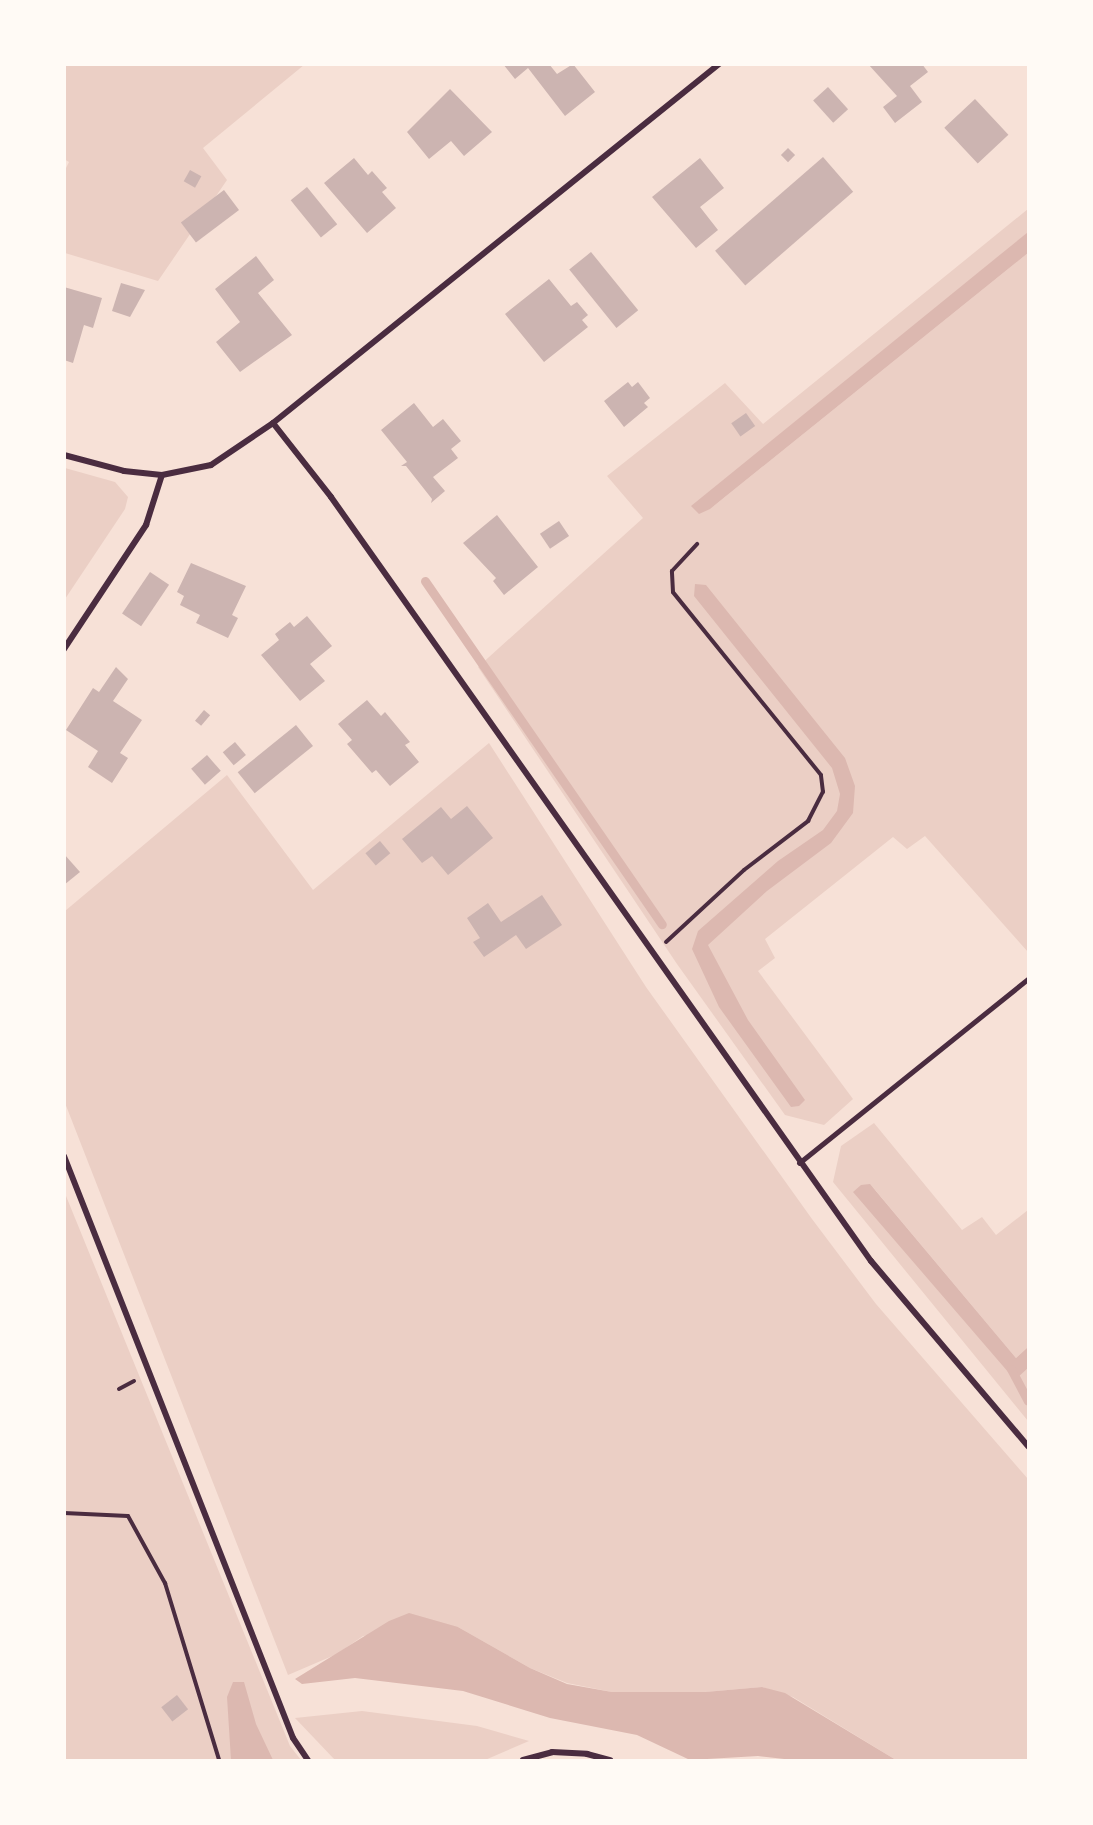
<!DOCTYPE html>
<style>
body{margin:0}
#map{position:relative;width:1093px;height:1825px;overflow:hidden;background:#f7e1d7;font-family:"Source Sans 3",sans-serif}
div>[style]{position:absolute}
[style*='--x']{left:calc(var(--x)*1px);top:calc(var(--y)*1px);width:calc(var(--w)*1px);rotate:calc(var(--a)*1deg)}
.green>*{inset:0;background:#ebcfc5}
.water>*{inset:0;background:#dcb8b0}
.stream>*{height:9px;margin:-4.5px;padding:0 4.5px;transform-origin:4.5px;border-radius:4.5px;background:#dcb8b0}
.building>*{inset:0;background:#ccb4b1;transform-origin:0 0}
.path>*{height:4px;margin:-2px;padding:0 2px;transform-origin:2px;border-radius:2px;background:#4a2c40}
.service>*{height:4.5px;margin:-2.25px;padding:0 2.25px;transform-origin:2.25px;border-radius:2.25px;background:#4a2c40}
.minor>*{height:6px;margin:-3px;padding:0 3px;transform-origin:3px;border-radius:3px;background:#4a2c40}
span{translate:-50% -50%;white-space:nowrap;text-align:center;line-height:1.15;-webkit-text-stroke:4.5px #fffaf5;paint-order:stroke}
.frame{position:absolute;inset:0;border:66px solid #fffaf5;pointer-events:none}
</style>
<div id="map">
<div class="green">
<div style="clip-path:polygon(64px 65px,304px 65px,203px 148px,227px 180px,158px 281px,65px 253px,65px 170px,69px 162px,64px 159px)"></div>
<div style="clip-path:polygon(1028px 209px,1028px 232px,710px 509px,1028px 253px,1028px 952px,925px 836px,907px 849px,893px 837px,765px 939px,775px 958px,758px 971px,853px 1099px,824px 1125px,785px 1115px,677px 964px,478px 667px,643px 518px,607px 476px,725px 383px,763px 424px)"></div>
<div style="clip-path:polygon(65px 468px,115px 482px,128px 497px,125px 509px,65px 599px)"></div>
<div style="clip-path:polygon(489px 743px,646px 987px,812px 1219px,876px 1304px,1028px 1479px,1028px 1760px,896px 1760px,793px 1697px,762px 1687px,705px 1692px,612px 1692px,567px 1683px,530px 1668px,458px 1627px,363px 1636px,337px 1654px,288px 1675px,65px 1103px,65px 911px,227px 775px,313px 890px)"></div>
<div style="clip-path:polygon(874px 1123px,962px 1230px,982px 1217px,996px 1235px,1028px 1210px,1028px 1347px,1016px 1358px,871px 1185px,1014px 1379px,1028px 1368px,1028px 1421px,833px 1182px,841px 1146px)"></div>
<div style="clip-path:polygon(64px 1191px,290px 1746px,301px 1760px,65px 1760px)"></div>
<div style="clip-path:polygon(362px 1711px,477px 1726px,529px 1741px,485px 1760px,335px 1760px,295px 1718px)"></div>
</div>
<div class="water">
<div style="clip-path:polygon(1028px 232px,1028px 253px,710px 509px,699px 514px,691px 506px)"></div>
<div style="clip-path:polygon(695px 584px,706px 585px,845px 758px,855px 786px,853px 813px,831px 843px,767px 891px,708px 945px,748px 1020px,805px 1100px,799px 1106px,791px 1107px,719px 1007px,692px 949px,698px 931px,778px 861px,823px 830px,837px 811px,840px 794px,832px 768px,694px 596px)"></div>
<div style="clip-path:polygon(870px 1184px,1016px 1358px,1028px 1347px,1028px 1368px,1015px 1380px,853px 1192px,861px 1185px)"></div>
<div style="clip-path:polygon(409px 1613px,458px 1627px,530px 1668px,567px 1684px,612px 1692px,705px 1692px,762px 1687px,785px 1693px,896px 1760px,793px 1760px,758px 1756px,690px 1760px,637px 1735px,550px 1718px,463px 1691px,355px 1678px,302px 1684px,295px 1679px,389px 1621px)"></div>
<div style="clip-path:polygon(233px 1682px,244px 1682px,256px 1724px,273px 1760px,231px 1760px,227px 1697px)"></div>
</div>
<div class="stream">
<div style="--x:425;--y:581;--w:417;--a:55.4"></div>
<div style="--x:1011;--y:1369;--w:36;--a:62"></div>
</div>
<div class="building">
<div style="clip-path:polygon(503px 64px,549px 64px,557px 74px,573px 64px,595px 92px,565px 116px,528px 68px,515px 79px)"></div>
<div style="clip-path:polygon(868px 64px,922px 64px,928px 72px,910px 86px,922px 102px,895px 123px,883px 107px,897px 96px)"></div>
<div style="left:828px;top:87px;width:30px;height:20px;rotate:48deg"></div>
<div style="clip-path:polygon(450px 89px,492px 132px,464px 156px,451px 141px,429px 159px,407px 132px)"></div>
<div style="left:975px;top:99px;width:49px;height:42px;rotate:47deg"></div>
<div style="left:788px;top:148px;width:10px;height:10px;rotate:45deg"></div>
<div style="left:823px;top:157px;width:46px;height:143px;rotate:49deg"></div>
<div style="clip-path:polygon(354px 158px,368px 175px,372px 171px,387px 188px,382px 192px,396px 208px,367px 233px,324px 183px)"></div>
<div style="clip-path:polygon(700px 158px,724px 188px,700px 207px,718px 230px,696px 248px,652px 197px)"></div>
<div style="left:190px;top:170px;width:13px;height:13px;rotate:29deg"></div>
<div style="left:307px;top:187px;width:48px;height:21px;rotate:51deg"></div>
<div style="left:224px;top:190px;width:25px;height:54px;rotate:53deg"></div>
<div style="left:591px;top:252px;width:75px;height:28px;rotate:51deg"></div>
<div style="clip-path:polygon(256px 256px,274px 280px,258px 293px,292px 335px,240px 372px,216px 342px,240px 322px,215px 289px)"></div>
<div style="clip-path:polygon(549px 279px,571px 306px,577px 302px,588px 315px,582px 320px,588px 327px,544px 362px,505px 314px)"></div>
<div style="clip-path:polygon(121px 283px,145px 290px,130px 317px,112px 311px)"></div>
<div style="clip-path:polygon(64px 287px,102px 298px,93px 328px,84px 325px,73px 363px,64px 360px)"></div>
<div style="clip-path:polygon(628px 382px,632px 387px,638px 382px,650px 398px,644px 403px,648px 407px,624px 427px,604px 401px)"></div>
<div style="clip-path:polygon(414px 403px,433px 427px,443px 419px,461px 441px,451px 449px,458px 458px,433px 477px,445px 491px,431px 503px,432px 499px,406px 466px,401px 466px,407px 462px,381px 430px)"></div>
<div style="left:746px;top:413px;width:16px;height:18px;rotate:55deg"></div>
<div style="clip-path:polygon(497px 515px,538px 567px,504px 595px,493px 581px,496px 578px,463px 543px)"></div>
<div style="left:559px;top:521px;width:18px;height:23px;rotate:56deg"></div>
<div style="clip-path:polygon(191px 563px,246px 586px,232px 615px,238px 618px,228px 638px,196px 623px,200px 615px,180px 605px,184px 596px,177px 592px)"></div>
<div style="left:150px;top:572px;width:23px;height:50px;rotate:34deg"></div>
<div style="clip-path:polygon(307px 616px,332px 646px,310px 664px,325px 681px,300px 701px,261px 655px,279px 640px,275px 634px,290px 622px,294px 627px)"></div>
<div style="clip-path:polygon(116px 667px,128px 679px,113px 701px,142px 720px,120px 753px,128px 758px,112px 783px,88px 767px,98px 751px,66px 730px,93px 688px,99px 692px)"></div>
<div style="clip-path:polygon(367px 700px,381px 716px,385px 712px,410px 742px,405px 745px,419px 762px,390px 786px,376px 770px,372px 773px,347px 744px,352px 740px,338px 724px)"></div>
<div style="left:204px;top:710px;width:8px;height:14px;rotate:40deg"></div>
<div style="left:296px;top:725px;width:27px;height:75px;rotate:51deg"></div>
<div style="left:235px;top:742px;width:17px;height:16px;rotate:50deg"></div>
<div style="left:207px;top:755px;width:21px;height:21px;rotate:49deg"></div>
<div style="clip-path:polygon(467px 806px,493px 838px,448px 875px,432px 856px,422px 863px,402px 839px,441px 807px,451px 819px)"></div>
<div style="left:380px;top:841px;width:16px;height:19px;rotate:50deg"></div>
<div style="clip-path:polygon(64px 854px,80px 872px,64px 885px)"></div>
<div style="clip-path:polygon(542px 895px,562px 925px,526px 949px,516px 935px,484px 957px,473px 942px,480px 938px,467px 918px,488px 903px,501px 922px)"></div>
<div style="left:177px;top:1695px;width:18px;height:20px;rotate:52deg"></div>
</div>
<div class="path">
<div style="--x:666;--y:942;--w:106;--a:-42.7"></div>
<div style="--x:744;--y:870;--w:81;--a:-37.4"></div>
<div style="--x:808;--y:821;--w:33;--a:-63"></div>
<div style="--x:823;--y:792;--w:17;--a:-97"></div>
<div style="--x:821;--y:775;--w:235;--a:-129"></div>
<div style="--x:673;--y:592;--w:21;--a:-93"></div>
<div style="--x:672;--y:571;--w:37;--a:-47"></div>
<div style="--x:119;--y:1389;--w:17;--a:-28"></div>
<div style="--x:64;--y:1513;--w:64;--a:2.7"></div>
<div style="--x:128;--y:1516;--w:77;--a:61.1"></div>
<div style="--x:165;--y:1583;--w:185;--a:73"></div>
</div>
<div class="service">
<div style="--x:799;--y:1163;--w:294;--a:-38.8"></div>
</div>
<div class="minor">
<div style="--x:273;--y:423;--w:94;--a:51.9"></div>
<div style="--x:331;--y:497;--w:936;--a:54.75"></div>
<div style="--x:871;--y:1261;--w:243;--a:49.7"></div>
<div style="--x:64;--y:455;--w:62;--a:14.9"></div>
<div style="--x:124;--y:471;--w:38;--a:6"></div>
<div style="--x:162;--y:475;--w:50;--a:-11.5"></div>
<div style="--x:211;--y:465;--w:75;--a:-34.1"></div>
<div style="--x:273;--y:423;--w:573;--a:-38.83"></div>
<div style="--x:64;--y:649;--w:149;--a:-56.5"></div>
<div style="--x:146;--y:525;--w:52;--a:-72.3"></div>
<div style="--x:64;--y:1156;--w:625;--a:68.52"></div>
<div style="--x:293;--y:1738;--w:27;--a:56"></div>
<div style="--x:523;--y:1760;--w:30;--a:-15"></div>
<div style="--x:552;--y:1752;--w:35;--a:3"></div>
<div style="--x:587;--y:1754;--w:24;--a:15"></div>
</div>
<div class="frame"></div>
</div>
